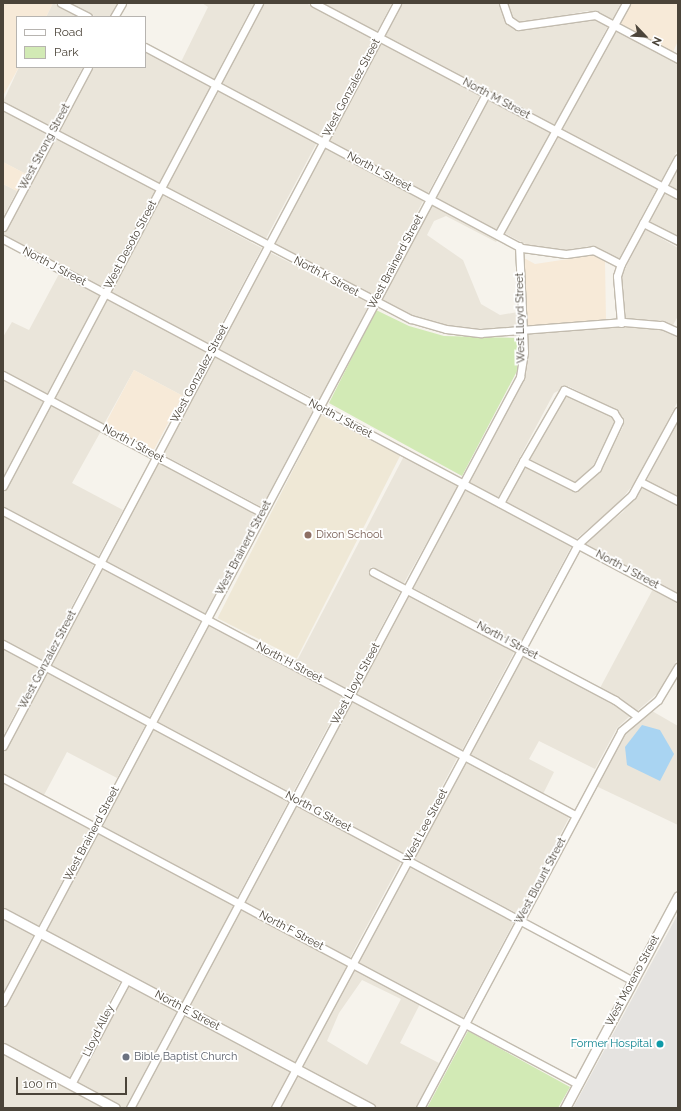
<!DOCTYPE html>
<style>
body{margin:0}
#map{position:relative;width:681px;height:1111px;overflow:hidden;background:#f6f3ec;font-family:Raleway,sans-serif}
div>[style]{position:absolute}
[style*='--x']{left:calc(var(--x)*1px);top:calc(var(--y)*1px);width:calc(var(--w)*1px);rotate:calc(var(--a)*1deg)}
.residential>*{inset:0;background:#eae5da;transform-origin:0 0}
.commercial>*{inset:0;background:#f7ead8;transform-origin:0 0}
.education>*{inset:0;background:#efe8d6;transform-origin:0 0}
.green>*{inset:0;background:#d2eab5}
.parking>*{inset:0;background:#e5e3e0}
.water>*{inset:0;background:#a9d4f2}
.roads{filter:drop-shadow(1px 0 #c2bbae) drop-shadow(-1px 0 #c2bbae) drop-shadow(0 1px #c2bbae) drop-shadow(0 -1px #c2bbae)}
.minor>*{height:7px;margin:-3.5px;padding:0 3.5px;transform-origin:3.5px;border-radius:3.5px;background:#fff}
.tertiary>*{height:9px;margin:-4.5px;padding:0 4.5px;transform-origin:4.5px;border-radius:4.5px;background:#fff}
.dots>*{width:11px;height:11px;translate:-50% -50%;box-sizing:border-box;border:2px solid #fff;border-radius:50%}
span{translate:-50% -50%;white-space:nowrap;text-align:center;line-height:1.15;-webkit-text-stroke:3.5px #fff;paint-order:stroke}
.street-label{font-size:11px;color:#4b4439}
.education-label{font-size:11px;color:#785e54}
.left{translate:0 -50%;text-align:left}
.culture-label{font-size:11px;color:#0d838f}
.right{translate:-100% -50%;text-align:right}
.worship-label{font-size:11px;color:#5b616d}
.frame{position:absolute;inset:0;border:4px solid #4b4439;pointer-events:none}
.legend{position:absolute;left:16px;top:16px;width:130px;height:52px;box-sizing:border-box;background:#fff;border:1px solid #b7b4b0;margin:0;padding:5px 7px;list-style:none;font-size:12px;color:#4b4439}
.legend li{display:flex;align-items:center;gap:8px;height:20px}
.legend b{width:20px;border:1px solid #b7b4b0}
.north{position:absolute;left:625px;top:16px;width:40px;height:40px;-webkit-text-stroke:3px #fff;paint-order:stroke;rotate:115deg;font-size:11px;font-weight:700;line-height:16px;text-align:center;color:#4b4439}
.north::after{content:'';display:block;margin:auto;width:14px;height:18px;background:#4b4439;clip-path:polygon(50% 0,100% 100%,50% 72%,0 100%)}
.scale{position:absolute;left:16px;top:1077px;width:111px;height:18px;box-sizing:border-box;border:2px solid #4b4439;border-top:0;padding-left:5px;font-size:12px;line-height:14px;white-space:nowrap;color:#4b4439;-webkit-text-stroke:3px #fff;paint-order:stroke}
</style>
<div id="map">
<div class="residential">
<div style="clip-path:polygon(53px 3px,80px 17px,46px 17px)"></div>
<div style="clip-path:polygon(69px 3px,117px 3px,110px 17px,96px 17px)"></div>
<div style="clip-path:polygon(202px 3px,254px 3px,214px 79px,181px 62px,208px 7px)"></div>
<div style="clip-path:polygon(264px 3px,306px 3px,373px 39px,321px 137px,222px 83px)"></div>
<div style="clip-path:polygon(322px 3px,392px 3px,377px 32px)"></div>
<div style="clip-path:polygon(402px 3px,499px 3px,506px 23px,518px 30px,589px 18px,608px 26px,555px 126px,384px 36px)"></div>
<div style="clip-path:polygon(507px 3px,621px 3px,612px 20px,587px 11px,523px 23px,512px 18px)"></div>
<div style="clip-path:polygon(616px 30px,678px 63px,678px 149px,661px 181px,562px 130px)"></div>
<div style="left:381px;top:43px;width:112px;height:111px;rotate:28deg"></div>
<div style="clip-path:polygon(145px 51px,211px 86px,158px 185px,58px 131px,93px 67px,145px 67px)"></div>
<div style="clip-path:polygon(19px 67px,83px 67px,51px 127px,3px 102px)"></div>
<div style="left:218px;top:90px;width:112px;height:112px;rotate:28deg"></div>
<div style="left:488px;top:99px;width:71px;height:112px;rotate:28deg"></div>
<div style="clip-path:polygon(3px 110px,47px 134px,26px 174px,3px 162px)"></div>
<div style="clip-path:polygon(559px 136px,657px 188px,619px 259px,591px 246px,566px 250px,531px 247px,504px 233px)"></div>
<div style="left:55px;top:138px;width:113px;height:110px;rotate:28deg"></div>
<div style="left:325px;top:147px;width:112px;height:112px;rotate:28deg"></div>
<div style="clip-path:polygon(678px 167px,678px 191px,668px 185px)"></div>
<div style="clip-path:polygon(3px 184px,17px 191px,3px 217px)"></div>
<div style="clip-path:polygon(665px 192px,678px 199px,678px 239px,649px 222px)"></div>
<div style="left:162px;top:195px;width:113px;height:110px;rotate:28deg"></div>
<div style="clip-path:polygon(431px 204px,498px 239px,496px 242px,446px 216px,434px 221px,427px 235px,463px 260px,481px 304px,500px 315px,518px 312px,519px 327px,480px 329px,446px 325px,412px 316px,380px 302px)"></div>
<div style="clip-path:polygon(645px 229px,678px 248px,678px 316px,673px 325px,625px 319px,621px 277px)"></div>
<div style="left:269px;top:252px;width:113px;height:110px;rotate:27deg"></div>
<div style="clip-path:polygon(59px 274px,100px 295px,47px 394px,3px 370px,3px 337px,12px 322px,29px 330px)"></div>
<div style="clip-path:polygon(107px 299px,207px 352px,183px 396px,134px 370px,104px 424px,55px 398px)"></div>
<div style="clip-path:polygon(625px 326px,661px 329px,678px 336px,678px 401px,637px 480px,616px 506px,576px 539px,506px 502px,525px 466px,572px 491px,581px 489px,600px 470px,623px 427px,623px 417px,616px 410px,568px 386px,554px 393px,498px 498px,469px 482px,524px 379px,528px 360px,527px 334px)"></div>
<div style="left:214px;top:356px;width:113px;height:111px;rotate:28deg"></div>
<div style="clip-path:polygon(3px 379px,44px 400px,3px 477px)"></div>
<div style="clip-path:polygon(566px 394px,612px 416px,615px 421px,593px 466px,574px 483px,529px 460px)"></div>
<div style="clip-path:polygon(51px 404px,101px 431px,72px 483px,123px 510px,98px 557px,3px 506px,3px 495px)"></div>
<div style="clip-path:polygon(678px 420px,678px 496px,646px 481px)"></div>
<div style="clip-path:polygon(404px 456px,459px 485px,404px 583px,371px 567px,368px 573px,401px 590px,348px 690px,292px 660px,298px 659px)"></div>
<div style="left:158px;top:461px;width:113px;height:113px;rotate:28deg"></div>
<div style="clip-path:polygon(643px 487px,678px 505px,678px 593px,584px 543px,623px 512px)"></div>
<div style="left:466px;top:489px;width:120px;height:112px;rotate:28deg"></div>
<div style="clip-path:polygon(3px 515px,94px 564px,43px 661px,3px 640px)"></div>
<div style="left:102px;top:568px;width:112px;height:110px;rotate:28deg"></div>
<div style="clip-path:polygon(653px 589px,678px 602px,678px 658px,660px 691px,636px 712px,600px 688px)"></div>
<div style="left:408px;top:594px;width:121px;height:113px;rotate:28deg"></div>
<div style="left:208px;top:624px;width:154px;height:110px;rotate:28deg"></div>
<div style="clip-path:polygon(3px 648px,39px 668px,3px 736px)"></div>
<div style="clip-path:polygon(523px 654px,613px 703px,630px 716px,617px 728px,595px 769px,539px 741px,529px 759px,554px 772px,543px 794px,469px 754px)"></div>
<div style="clip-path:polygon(47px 672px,146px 724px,117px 778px,67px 752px,44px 795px,3px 774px,3px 755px)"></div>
<div style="left:352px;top:700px;width:120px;height:111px;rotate:28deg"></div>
<div style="clip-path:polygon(652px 711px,678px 726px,678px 825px,596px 786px,624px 733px)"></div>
<div style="left:153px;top:728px;width:154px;height:111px;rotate:28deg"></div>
<div style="left:465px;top:760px;width:119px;height:111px;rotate:28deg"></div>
<div style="clip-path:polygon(3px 782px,90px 829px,38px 927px,3px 909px)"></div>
<div style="left:297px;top:804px;width:119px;height:111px;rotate:28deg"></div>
<div style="left:98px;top:833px;width:154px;height:111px;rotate:28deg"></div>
<div style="left:410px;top:864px;width:119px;height:111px;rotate:28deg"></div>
<div style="left:241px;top:909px;width:120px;height:111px;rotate:28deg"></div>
<div style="clip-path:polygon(3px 917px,34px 934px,3px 993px)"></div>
<div style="clip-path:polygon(42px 938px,121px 980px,69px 1079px,3px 1044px,3px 1011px)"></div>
<div style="clip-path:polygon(evenodd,354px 969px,420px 1004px,400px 1043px,439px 1063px,416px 1108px,378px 1108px,302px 1067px,354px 969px,362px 980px,401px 999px,367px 1065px,327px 1041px,339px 1013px,362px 980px)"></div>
<div style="left:129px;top:984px;width:55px;height:112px;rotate:28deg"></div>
<div style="clip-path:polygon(185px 1014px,291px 1070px,270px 1108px,135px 1108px)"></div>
<div style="clip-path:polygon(3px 1053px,107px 1108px,3px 1108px)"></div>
<div style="clip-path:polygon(298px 1074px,363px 1108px,280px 1108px)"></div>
</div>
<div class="commercial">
<div style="clip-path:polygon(3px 3px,53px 3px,46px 17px,17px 17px,19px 67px,3px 96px)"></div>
<div style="clip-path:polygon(630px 3px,678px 3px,678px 41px,673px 52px,619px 24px)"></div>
<div style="clip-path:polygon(3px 162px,26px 174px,17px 191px,3px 184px)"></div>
<div style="clip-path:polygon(595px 255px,605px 260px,606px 320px,527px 326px,524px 258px,535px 264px)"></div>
<div style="left:134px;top:370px;width:55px;height:62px;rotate:28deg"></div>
</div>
<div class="education">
<div style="left:321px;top:415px;width:89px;height:228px;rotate:27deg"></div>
</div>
<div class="green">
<div style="clip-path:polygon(376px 310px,409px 326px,444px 336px,518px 338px,517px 371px,462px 476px,329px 403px)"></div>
<div style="clip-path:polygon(468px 1031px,570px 1087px,558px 1108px,427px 1108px)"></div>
</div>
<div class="parking">
<div style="clip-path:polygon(678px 914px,678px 1108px,573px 1108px)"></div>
</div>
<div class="water">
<div style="clip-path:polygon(642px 725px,660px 730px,674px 754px,660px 781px,627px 765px,625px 747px)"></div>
</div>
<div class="roads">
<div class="minor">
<div style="--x:61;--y:3;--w:30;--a:27"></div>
<div style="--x:314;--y:3;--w:412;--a:27.8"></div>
<div style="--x:503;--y:3;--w:18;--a:71"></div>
<div style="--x:509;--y:20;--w:11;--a:34"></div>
<div style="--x:518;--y:26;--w:78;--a:-8.1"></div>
<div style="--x:595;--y:15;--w:94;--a:27.9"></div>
<div style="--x:114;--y:17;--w:16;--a:-60"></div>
<div style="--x:145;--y:47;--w:427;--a:28.1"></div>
<div style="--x:522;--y:248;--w:44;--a:7.8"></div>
<div style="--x:566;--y:254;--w:27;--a:-8"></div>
<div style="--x:593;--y:250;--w:31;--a:27"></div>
<div style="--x:3;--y:106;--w:460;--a:27.6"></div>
<div style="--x:411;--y:319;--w:36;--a:16"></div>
<div style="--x:446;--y:329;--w:35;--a:7"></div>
<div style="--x:481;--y:333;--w:143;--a:-4.4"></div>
<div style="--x:624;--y:322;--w:38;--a:5"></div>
<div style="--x:662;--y:325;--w:17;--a:24"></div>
<div style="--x:643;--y:223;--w:39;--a:27"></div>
<div style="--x:3;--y:227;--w:181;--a:-62"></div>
<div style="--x:498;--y:235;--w:265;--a:-61.1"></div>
<div style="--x:3;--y:239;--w:765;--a:28.01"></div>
<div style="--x:621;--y:323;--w:47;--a:-94.9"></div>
<div style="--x:617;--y:276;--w:13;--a:-72"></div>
<div style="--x:621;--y:264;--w:120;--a:-61.7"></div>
<div style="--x:3;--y:375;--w:294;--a:28"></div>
<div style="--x:564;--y:390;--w:55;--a:24.7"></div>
<div style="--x:614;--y:413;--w:9;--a:58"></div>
<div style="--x:619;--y:421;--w:52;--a:115.1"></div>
<div style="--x:597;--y:468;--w:29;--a:139"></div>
<div style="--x:575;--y:487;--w:58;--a:-153.4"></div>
<div style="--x:523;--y:461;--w:82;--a:-60"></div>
<div style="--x:641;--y:482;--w:42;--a:27.2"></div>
<div style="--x:3;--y:486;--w:547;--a:-62.08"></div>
<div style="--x:500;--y:503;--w:48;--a:-61.3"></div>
<div style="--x:3;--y:511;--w:648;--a:27.99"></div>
<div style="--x:373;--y:572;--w:274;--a:27.9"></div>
<div style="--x:615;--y:700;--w:27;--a:36"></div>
<div style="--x:3;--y:644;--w:714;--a:28.14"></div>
<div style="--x:3;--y:746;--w:841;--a:-62.06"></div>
<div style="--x:3;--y:778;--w:651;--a:28.02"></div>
<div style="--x:3;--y:1002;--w:1028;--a:-61.99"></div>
<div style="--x:71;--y:1084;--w:119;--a:-61.9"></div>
<div style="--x:130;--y:1108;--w:829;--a:-61.92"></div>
<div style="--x:520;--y:377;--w:25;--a:-81"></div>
<div style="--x:524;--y:352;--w:106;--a:-92.7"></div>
<div style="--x:275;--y:1108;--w:640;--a:-61.75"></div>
<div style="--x:578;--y:544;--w:73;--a:-42.2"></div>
<div style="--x:632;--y:495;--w:96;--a:-61.3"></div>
<div style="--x:420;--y:1108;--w:427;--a:-61.9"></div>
<div style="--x:621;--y:731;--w:48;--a:-40"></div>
<div style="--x:658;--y:700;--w:39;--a:-59"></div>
</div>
<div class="tertiary">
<div style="--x:3;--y:913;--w:416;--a:28"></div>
<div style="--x:3;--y:1048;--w:127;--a:28.2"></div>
<div style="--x:565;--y:1108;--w:240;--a:-61.9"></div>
</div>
</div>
<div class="dots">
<div style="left:308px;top:535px;background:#8d6e63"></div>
<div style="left:660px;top:1044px;background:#0f9aa8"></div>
<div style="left:126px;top:1057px;background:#6b7280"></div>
</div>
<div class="street-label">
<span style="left:352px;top:88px;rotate:-62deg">West Gonzalez Street</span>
<span style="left:496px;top:99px;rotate:28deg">North M Street</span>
<span style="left:45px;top:147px;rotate:-62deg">West Strong Street</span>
<span style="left:379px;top:172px;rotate:28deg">North L Street</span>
<span style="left:131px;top:245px;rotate:-62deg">West Desoto Street</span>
<span style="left:396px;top:262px;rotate:-62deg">West Brainerd Street</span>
<span style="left:54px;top:267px;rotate:28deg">North J Street</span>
<span style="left:326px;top:277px;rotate:28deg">North K Street</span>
<span style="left:521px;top:318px;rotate:-91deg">West Lloyd Street</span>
<span style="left:200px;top:374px;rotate:-62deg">West Gonzalez Street</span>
<span style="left:340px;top:419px;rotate:28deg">North J Street</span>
<span style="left:133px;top:444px;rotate:28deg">North I Street</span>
<span style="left:244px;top:548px;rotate:-62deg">West Brainerd Street</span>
<span style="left:627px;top:570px;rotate:28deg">North J Street</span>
<span style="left:507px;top:641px;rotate:28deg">North I Street</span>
<span style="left:48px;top:660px;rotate:-62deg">West Gonzalez Street</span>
<span style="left:289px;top:663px;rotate:28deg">North H Street</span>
<span style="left:356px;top:684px;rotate:-62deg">West Lloyd Street</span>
<span style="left:318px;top:812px;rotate:28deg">North G Street</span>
<span style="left:426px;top:826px;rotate:-62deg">West Lee Street</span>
<span style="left:92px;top:834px;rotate:-62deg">West Brainerd Street</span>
<span style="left:541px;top:881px;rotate:-62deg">West Blount Street</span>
<span style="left:291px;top:931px;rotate:28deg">North F Street</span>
<span style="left:633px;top:981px;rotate:-62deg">West Moreno Street</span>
<span style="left:187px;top:1011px;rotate:28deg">North E Street</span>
<span style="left:99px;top:1031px;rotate:-64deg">Lloyd Alley</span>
</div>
<div class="education-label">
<span class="left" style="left:316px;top:535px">Dixon School</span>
</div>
<div class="culture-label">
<span class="right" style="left:652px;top:1044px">Former Hospital</span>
</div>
<div class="worship-label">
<span class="left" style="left:134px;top:1057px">Bible Baptist Church</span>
</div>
<div class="frame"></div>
<ul class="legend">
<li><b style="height:5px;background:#fff"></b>Road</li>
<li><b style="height:11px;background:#d2eab5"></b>Park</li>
</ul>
<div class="north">N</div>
<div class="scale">100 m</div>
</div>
